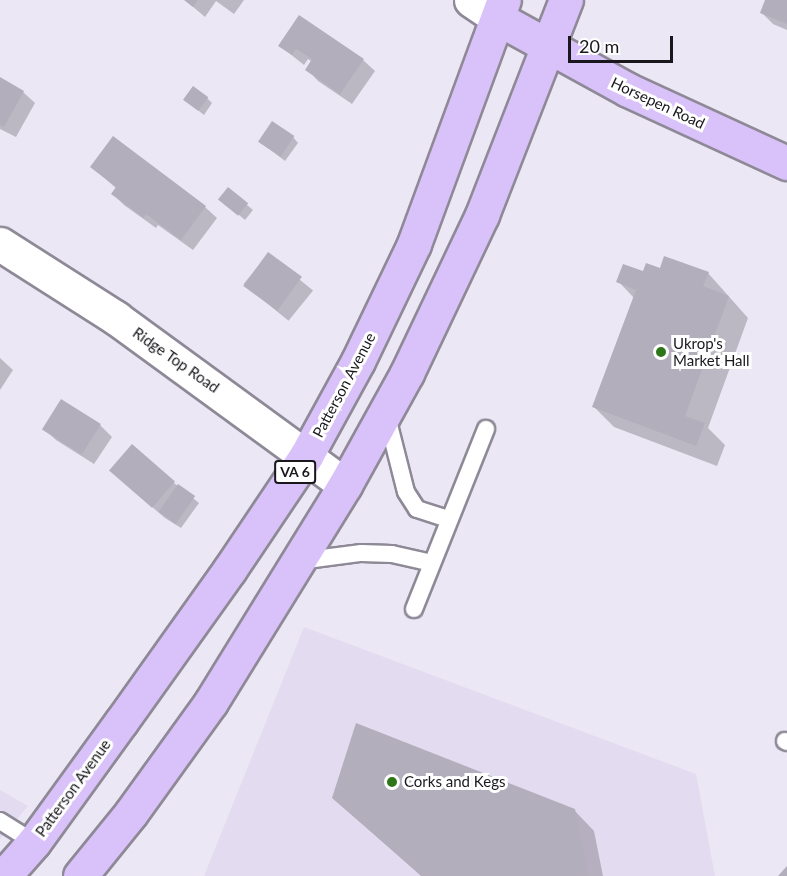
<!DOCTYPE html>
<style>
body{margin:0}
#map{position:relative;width:787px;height:876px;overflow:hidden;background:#ece7f4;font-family:Lato,sans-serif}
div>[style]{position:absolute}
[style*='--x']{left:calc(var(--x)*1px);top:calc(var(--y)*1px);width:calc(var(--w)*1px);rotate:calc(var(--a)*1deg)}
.built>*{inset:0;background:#e3dbf0}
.shadow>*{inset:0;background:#0003;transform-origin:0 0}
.building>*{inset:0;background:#b2aebb;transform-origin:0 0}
.roads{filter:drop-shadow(2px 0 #8e8996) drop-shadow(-2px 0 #8e8996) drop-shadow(0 2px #8e8996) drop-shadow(0 -2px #8e8996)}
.lane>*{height:16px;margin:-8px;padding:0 8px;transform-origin:8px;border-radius:8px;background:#fff}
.street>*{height:33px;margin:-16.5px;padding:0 16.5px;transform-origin:16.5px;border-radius:16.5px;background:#fff}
.primary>*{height:33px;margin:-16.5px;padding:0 16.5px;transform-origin:16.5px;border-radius:16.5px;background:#d9c1f9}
.dots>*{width:16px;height:16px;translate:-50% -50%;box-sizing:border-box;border:3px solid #fff;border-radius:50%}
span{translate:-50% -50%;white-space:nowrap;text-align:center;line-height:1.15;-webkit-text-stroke:6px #fff;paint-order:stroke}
.shield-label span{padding:2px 4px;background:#fff;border:2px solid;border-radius:4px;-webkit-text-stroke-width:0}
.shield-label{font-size:14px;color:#19171c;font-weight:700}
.street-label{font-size:15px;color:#19171c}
.poi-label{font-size:15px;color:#19171c}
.left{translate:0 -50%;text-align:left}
.scale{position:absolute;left:568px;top:36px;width:105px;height:27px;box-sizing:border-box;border:3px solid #19171c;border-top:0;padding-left:8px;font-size:18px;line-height:21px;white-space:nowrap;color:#19171c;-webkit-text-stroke:4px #fff;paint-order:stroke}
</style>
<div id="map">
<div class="built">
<div style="clip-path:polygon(304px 627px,696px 774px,715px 876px,204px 876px)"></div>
<div style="clip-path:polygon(0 790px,28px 806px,0 839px)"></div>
</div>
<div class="shadow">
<div style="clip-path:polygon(185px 0,244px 0,234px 14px,216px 1px,205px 17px)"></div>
<div style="clip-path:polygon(767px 0,787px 0,787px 30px,773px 24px,762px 13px)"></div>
<div style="clip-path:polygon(280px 46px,363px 60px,375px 71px,352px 104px,318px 81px,307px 69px,312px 62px,308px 59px,304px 65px)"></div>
<div style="clip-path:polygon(0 78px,23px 92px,35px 103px,16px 137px,0 129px)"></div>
<div style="clip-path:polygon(207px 98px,212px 103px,204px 115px,185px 100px)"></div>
<div style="clip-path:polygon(293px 137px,298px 143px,285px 161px,259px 141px)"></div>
<div style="clip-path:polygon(92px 167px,205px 207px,217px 218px,193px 250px,158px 225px,156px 228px,124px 205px,113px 194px,117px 189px)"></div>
<div style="clip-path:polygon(228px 189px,253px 210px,245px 220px,226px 204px)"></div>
<div style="left:268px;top:254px;width:58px;height:39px;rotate:39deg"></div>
<div style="clip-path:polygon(644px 273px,708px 273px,748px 318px,708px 428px,725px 445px,717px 466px,614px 427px,594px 407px,634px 298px,618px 281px)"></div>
<div style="clip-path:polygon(0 358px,13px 370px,0 390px)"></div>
<div style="clip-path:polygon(62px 401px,100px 425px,112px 437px,94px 464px,56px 440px,44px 429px)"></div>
<div style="clip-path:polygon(123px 482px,174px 483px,199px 503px,181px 528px,165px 518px)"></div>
<div style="clip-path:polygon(333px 798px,574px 810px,594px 831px,603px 876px,421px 876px)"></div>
</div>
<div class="building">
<div style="clip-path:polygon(184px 0,198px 0,193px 7px)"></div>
<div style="clip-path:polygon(765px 0,787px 0,787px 24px,760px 13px)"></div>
<div style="clip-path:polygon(299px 15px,364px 59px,340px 94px,305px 70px,312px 59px,296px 49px,292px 55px,278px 46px)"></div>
<div style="clip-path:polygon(0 77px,24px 91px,4px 127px,0 125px)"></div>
<div style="left:193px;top:86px;width:19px;height:17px;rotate:36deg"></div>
<div style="left:272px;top:121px;width:27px;height:25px;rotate:34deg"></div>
<div style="clip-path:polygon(113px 136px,206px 206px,181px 240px,146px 214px,144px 218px,111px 194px,116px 187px,90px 167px)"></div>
<div style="left:228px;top:187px;width:26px;height:16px;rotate:39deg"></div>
<div style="left:268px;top:252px;width:42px;height:42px;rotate:36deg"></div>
<div style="clip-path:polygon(664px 256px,709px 272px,703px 286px,729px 296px,685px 416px,705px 423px,696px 446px,592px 407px,636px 290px,616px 282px,623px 264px,643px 271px,646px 263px,660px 268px)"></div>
<div style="left:61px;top:399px;width:47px;height:36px;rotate:32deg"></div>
<div style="left:132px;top:444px;width:57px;height:35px;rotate:41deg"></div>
<div style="left:178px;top:484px;width:21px;height:34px;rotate:35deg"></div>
<div style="clip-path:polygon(356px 723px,575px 809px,588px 876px,422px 876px,332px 798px)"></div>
<div style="clip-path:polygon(787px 866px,787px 876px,778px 876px)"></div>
</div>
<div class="roads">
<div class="lane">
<div style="--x:386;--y:413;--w:81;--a:75.8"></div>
<div style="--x:406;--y:492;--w:20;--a:57"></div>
<div style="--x:417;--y:509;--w:33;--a:18"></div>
<div style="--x:299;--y:561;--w:63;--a:-7.4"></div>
<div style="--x:361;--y:553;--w:31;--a:2"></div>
<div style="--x:392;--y:554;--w:41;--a:12.7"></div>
<div style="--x:414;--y:609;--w:194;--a:-68.2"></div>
<div style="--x:785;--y:741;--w:2;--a:27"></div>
<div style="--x:0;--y:821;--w:40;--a:32"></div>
</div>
<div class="street">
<div style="--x:471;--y:0;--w:34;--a:34"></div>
<div style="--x:0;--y:244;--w:138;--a:32.5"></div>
<div style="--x:116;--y:318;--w:283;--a:36.1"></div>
</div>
<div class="primary">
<div style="--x:499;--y:19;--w:147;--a:28.8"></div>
<div style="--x:628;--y:90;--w:175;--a:24.7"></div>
<div style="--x:4;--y:876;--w:45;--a:-48.6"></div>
<div style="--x:34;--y:842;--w:148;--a:-54.1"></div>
<div style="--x:121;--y:722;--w:188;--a:-54.5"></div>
<div style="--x:230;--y:569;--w:136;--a:-56.1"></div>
<div style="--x:306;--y:456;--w:108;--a:-61.3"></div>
<div style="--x:358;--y:361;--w:130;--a:-64.4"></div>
<div style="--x:414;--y:244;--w:260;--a:-69.8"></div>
<div style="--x:80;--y:876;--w:81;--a:-51"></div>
<div style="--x:131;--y:813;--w:137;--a:-54.2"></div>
<div style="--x:211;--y:702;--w:255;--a:-58.3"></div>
<div style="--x:345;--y:485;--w:128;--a:-61"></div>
<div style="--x:407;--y:373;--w:175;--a:-64.6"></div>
<div style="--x:482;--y:215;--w:231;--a:-68.7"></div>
</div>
</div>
<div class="dots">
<div style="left:661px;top:352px;background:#2d7519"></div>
<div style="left:392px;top:782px;background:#2d7519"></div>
</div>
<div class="shield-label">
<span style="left:295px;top:472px">VA 6</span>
</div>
<div class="street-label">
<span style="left:658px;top:103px;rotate:25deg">Horsepen Road</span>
<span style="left:176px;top:360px;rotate:35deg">Ridge Top Road</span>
<span style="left:344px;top:385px;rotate:-62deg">Patterson Avenue</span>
<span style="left:73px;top:788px;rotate:-54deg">Patterson Avenue</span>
</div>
<div class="poi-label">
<span class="left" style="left:673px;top:352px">Ukrop's<br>Market Hall</span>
<span class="left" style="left:404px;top:782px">Corks and Kegs</span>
</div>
<div class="scale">20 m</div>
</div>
